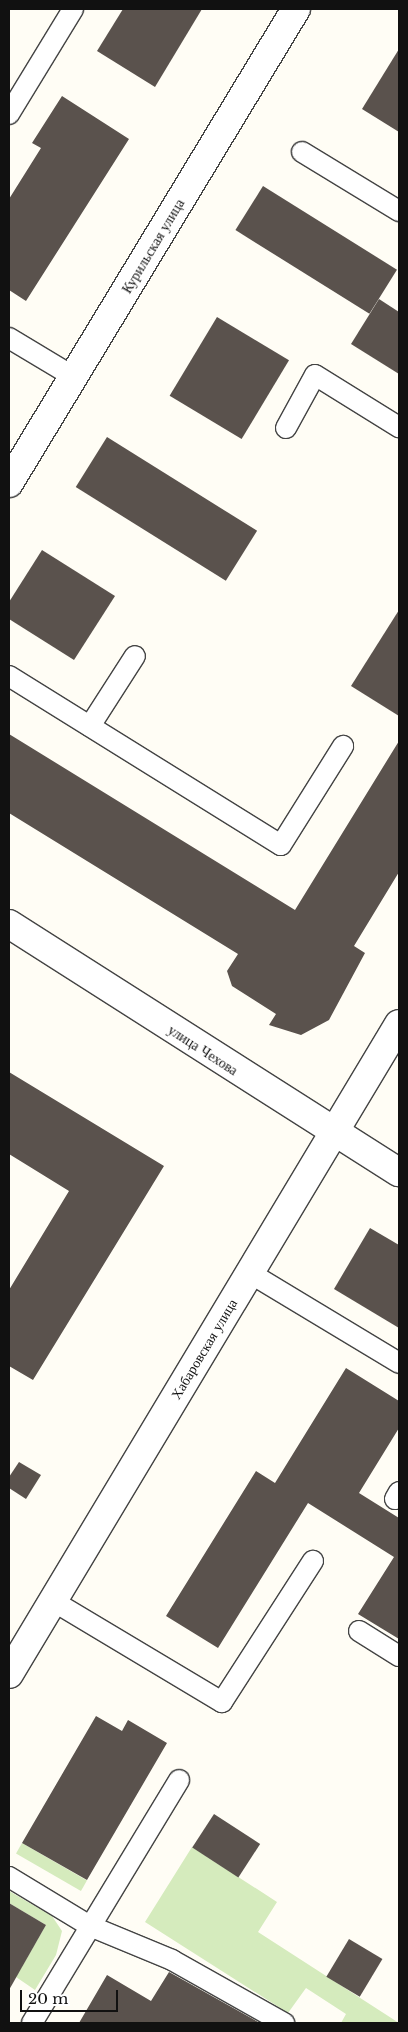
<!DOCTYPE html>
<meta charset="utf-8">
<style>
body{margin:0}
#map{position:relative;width:408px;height:2032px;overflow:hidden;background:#fffdf5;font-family:"Libre Baskerville",serif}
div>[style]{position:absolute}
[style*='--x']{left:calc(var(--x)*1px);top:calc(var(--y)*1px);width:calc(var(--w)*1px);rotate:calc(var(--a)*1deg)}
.green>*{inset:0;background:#d5ebbd;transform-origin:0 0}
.building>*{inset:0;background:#5a524d;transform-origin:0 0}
.roads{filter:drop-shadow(1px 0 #444) drop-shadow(-1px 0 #444) drop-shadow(0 1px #444) drop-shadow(0 -1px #444)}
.service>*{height:20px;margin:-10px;padding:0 10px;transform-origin:10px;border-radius:10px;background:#fff}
.minor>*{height:28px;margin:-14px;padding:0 14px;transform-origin:14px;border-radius:14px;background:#fff}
.tertiary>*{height:28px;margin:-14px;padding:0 14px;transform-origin:14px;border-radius:14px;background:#fff}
span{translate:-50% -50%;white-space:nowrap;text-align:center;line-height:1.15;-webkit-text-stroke:5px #fff;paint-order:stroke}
.street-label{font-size:14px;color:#111}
.frame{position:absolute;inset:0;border:10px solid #111;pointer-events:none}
.scale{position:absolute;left:20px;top:1990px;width:98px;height:22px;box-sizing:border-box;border:2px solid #111;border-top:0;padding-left:6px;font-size:15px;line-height:18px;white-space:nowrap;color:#111;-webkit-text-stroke:4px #fff;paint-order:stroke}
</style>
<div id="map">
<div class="green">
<div style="left:22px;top:1843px;width:75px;height:12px;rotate:30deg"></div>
<div style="clip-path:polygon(192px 1847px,277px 1902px,258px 1932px,399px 2023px,341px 2023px,346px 2014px,306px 1988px,288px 2013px,145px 1922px)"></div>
<div style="clip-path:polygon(9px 1891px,52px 1916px,62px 1931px,56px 1955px,35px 1990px,16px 1977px,46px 1925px,9px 1903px)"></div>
</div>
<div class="building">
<div style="clip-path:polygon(123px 9px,202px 9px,155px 87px,97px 51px)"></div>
<div style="clip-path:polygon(399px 49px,399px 132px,362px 109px)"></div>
<div style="clip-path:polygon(62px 96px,129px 139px,26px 301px,9px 290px,9px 199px,41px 148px,32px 143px)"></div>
<div style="left:263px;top:186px;width:158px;height:52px;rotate:32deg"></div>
<div style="clip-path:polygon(379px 299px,399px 312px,399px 374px,351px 344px)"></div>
<div style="left:217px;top:317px;width:84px;height:92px;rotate:31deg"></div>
<div style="left:107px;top:437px;width:177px;height:59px;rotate:32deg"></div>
<div style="clip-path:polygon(42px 550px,115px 596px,74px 660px,9px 619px,9px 602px)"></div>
<div style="clip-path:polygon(399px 610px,399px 716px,351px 686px)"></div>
<div style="clip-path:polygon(9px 734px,295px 910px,399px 741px,399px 872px,354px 946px,365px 953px,329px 1020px,301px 1035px,269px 1025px,276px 1014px,232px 986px,227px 971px,238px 954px,9px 813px)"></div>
<div style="clip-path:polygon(9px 1072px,164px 1166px,33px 1380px,9px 1366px,9px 1290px,69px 1191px,9px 1154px)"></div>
<div style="clip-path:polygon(370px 1228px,399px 1245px,399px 1328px,334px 1289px)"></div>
<div style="clip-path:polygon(346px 1368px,399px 1401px,399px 1428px,359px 1493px,399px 1518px,399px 1639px,358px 1614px,394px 1557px,308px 1503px,218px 1648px,166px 1616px,256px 1471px,275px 1483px)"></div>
<div style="clip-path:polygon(19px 1462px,41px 1475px,26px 1499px,9px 1488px,9px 1477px)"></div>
<div style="clip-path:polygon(96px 1716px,122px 1731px,128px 1720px,167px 1743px,87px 1880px,22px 1843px)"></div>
<div style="left:214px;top:1814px;width:55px;height:40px;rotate:33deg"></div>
<div style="clip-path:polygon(9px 1903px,46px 1925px,9px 1990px)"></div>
<div style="left:349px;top:1939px;width:39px;height:44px;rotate:31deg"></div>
<div style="clip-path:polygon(169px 1972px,260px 2023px,79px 2023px,107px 1975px,151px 2001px)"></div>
</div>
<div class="roads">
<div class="service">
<div style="--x:9;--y:114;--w:123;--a:-58.6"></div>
<div style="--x:302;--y:152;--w:114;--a:31.3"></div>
<div style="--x:9;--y:338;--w:76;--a:31"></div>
<div style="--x:286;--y:428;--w:60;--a:-61.3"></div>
<div style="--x:315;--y:375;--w:99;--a:31.8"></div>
<div style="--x:9;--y:676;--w:320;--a:31.9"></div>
<div style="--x:281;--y:845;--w:117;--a:-57.9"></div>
<div style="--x:90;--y:726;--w:83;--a:-57.3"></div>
<div style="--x:250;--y:1273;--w:174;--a:31.1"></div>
<div style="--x:395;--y:1499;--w:8;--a:-60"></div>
<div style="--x:53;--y:1601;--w:197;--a:30.9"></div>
<div style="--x:222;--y:1702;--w:168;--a:-57.2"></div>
<div style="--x:359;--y:1631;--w:47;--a:32"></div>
<div style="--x:9;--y:1877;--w:95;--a:31.2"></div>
<div style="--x:90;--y:1926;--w:89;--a:22.5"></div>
<div style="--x:172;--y:1960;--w:129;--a:29.4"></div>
<div style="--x:32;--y:2023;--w:284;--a:-58.8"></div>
</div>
<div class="minor">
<div style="--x:9;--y:483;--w:554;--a:-58.81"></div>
</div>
<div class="tertiary">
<div style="--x:9;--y:924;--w:462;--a:32.5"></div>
<div style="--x:9;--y:1674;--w:758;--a:-59.04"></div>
</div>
</div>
<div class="street-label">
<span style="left:153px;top:246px;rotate:-59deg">Курильская улица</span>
<span style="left:203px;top:1050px;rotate:33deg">улица Чехова</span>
<span style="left:204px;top:1349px;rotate:-59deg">Хабаровская улица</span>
</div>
<div class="frame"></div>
<div class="scale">20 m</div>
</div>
